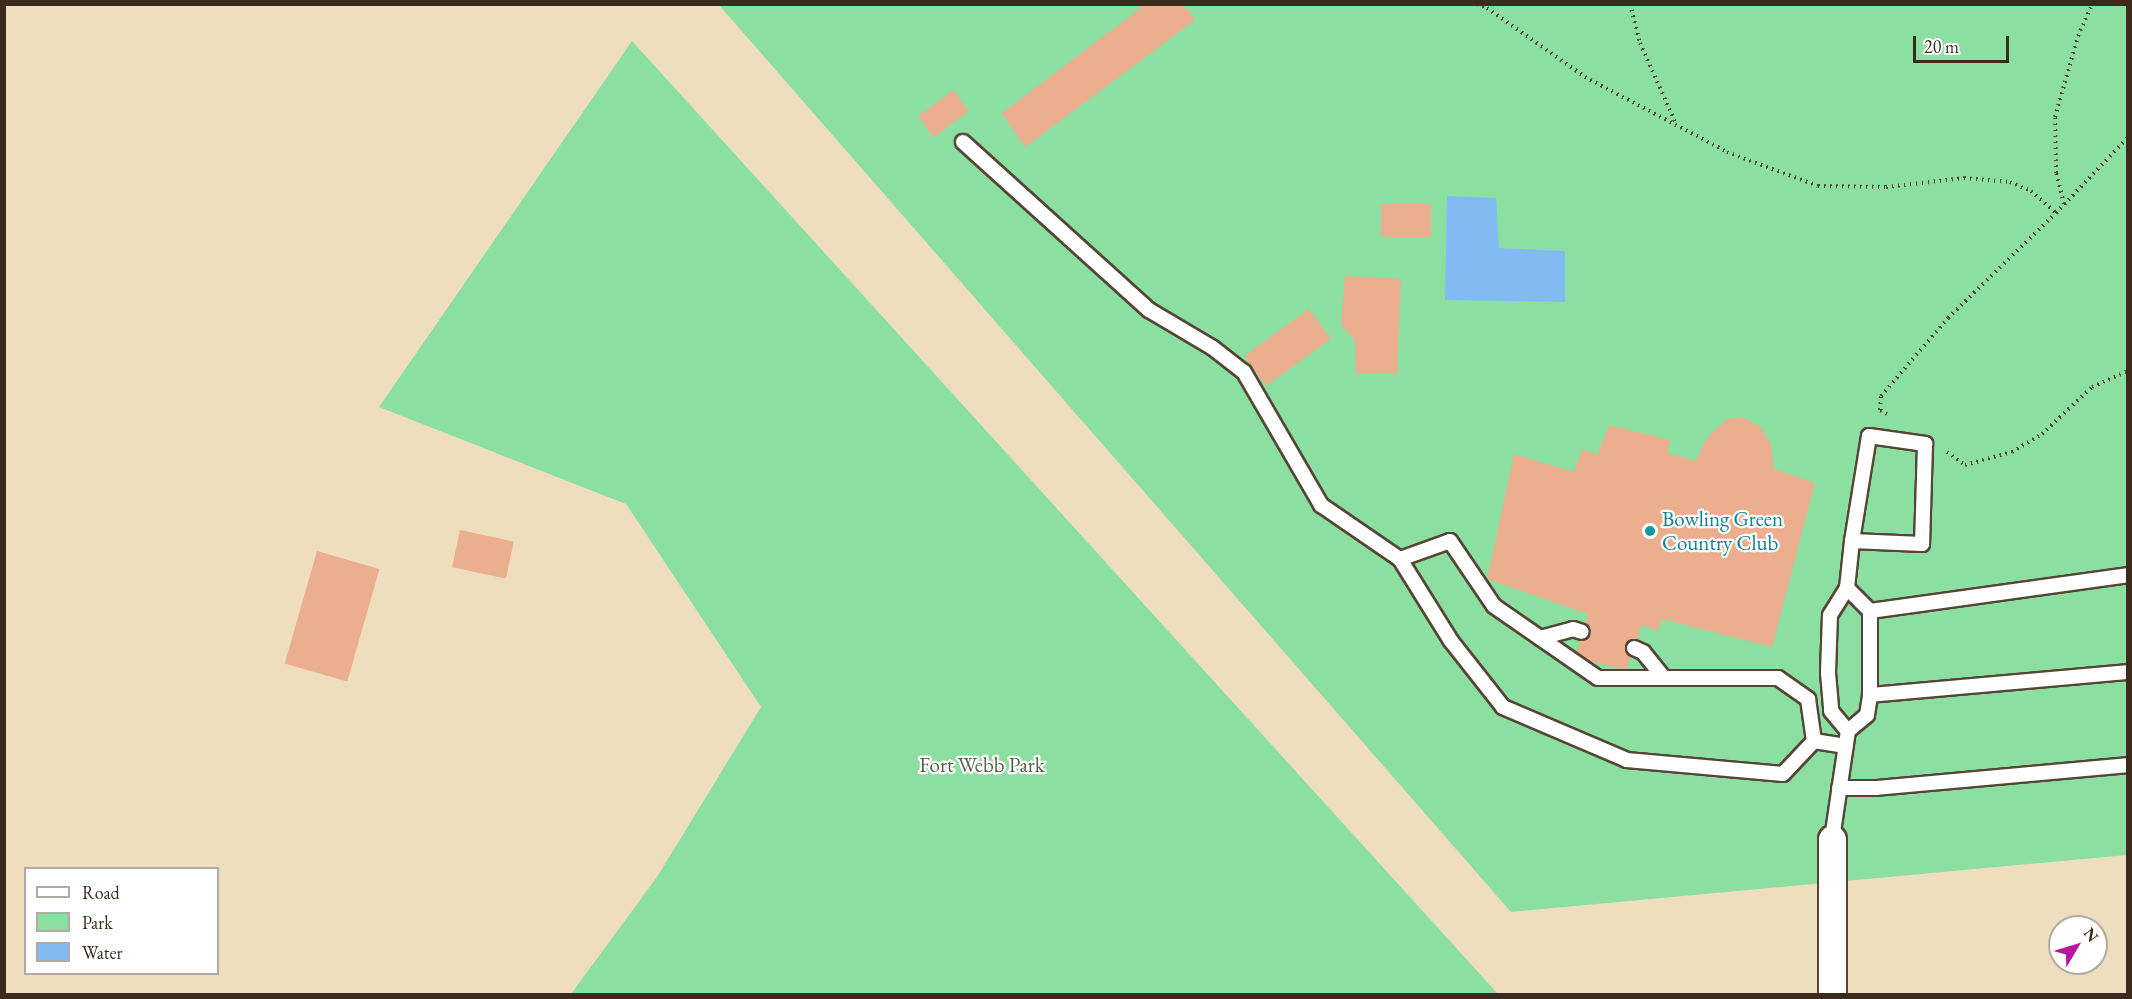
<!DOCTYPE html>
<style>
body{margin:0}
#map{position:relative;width:2132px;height:999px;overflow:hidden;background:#eedebd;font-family:"EB Garamond",serif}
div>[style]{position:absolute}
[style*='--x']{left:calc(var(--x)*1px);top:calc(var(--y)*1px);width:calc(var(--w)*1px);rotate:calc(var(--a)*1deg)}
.green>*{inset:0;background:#8bdfa1}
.water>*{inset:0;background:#82bbf3}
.building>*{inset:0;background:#ebae8f;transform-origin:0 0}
.path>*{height:4px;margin-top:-2px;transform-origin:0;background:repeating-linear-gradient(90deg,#564536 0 1.5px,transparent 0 6px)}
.roads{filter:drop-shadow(2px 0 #564536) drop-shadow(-2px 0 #564536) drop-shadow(0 2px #564536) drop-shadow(0 -2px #564536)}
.lane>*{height:14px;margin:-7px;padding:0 7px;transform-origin:7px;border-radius:7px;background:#fff}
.street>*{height:27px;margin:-13.5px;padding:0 13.5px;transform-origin:13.5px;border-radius:13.5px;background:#fff}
.dots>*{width:16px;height:16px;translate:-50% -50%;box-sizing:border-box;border:3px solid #fff;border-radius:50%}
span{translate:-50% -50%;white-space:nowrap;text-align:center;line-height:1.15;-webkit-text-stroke:4.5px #fff;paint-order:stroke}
.culture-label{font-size:21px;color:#0d838f}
.left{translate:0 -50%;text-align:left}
.park-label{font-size:21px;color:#536045}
.frame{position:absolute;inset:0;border:6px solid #3b2a1e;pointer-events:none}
.legend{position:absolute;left:24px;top:867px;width:195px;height:108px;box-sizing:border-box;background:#fff;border:2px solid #b1aaa5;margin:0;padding:8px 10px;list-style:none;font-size:18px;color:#3b2a1e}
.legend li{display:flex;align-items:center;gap:12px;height:30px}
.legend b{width:30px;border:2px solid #b1aaa5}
.north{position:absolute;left:2048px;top:915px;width:60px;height:60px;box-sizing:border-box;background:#fff;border:2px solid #b1aaa5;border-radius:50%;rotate:52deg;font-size:16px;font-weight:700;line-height:24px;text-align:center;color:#3b2a1e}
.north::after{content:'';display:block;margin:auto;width:21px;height:27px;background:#b5179e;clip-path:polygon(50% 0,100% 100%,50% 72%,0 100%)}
.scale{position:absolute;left:1913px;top:36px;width:96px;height:27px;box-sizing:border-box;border:3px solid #3b2a1e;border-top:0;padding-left:8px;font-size:18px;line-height:21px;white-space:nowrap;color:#3b2a1e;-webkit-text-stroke:4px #fff;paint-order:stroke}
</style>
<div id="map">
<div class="green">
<div style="clip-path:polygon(719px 5px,2127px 5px,2127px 855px,1511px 912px)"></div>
<div style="clip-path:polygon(632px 41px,1498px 994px,571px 994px,657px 877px,761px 707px,626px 504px,379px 407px)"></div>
</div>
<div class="water">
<div style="clip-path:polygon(1447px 196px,1496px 198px,1499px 248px,1565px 251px,1565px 302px,1445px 300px)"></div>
</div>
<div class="building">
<div style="clip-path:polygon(1146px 4px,1183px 4px,1195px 20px,1025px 147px,1002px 113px)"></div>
<div style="left:953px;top:90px;width:26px;height:44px;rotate:53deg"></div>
<div style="left:1381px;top:204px;width:50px;height:33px"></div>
<div style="clip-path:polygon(1345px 276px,1401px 279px,1397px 374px,1356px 374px,1355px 340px,1341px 325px)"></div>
<div style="left:1309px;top:309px;width:37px;height:80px;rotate:54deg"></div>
<div style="clip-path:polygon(1743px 417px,1762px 428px,1771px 445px,1774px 469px,1815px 483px,1772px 647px,1662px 619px,1658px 631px,1642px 625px,1626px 670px,1575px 658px,1588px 614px,1487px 579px,1514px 454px,1573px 472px,1583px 449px,1597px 455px,1609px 425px,1670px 440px,1668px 453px,1696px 461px,1706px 439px,1727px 419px)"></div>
<div style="left:460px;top:530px;width:55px;height:38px;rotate:12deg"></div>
<div style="left:317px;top:551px;width:65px;height:117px;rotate:16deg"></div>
</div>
<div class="path">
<div style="--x:1477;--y:4;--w:11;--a:22"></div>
<div style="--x:1487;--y:8;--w:120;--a:35.1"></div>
<div style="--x:1585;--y:77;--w:161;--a:27.8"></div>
<div style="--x:1727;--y:152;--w:97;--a:20.5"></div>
<div style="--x:1818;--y:186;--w:68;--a:0.8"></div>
<div style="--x:1886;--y:187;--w:79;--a:-6.6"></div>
<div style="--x:1964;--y:178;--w:46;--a:5"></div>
<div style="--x:2010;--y:182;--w:23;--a:23"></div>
<div style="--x:2031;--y:191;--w:33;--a:41"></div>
<div style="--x:1630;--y:4;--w:40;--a:75.6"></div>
<div style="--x:1640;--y:43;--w:89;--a:66"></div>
<div style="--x:2064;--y:204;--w:32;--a:-104"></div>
<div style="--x:2056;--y:173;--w:56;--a:-91"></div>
<div style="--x:2055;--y:117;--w:84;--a:-74.1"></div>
<div style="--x:2078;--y:36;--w:35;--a:-66"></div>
<div style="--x:1887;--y:414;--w:8;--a:-150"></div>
<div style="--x:1880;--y:410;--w:14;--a:-86"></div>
<div style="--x:1881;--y:396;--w:103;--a:-49.3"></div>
<div style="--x:1948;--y:318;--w:151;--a:-44.2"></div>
<div style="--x:2056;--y:213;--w:105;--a:-46.5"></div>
<div style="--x:1947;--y:452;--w:22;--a:36"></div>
<div style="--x:1965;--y:465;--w:49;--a:-15.5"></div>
<div style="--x:2012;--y:452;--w:35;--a:-31"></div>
<div style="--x:2042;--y:434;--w:69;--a:-43.2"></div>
<div style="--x:2092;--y:387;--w:39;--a:-24"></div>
</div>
<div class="roads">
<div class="lane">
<div style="--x:963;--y:142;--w:251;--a:42.1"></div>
<div style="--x:1149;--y:310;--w:74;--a:30.7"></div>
<div style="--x:1213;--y:348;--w:39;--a:38"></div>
<div style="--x:1244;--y:372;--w:154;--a:59.9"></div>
<div style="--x:1321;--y:505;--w:96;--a:34.4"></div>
<div style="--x:1847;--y:588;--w:47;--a:-83.9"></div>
<div style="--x:1852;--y:541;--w:106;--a:-80.8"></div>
<div style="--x:1869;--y:436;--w:57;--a:8.1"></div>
<div style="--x:1925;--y:444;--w:100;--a:91.7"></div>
<div style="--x:1922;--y:544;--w:70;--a:-177.5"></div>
<div style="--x:1870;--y:611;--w:260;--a:-7.9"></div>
<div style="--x:1540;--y:638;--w:34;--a:-15"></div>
<div style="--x:1573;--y:629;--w:9;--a:18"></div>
<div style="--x:1634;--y:648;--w:10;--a:24"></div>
<div style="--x:1643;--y:652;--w:33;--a:51"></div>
<div style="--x:1870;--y:695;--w:259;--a:-5.1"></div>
<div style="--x:1814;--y:741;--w:45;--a:133.2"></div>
<div style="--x:1783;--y:774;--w:157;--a:-174.9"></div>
<div style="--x:1627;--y:760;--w:135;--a:-156.9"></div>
<div style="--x:1503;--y:707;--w:84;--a:-128.2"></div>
<div style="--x:1451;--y:641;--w:97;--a:-121.9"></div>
<div style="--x:1400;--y:559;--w:53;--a:-19.8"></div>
<div style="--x:1450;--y:541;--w:78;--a:55.9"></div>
<div style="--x:1494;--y:606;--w:126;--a:34.7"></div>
<div style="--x:1598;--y:678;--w:180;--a:0"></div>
<div style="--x:1778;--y:678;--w:37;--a:35"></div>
<div style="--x:1808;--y:699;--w:42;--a:81.9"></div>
<div style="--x:1814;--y:741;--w:32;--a:9"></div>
<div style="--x:1839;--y:788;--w:37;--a:0"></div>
<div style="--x:1876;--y:788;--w:253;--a:-5.2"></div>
<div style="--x:1832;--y:839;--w:109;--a:-81.6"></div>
<div style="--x:1848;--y:731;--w:25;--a:-40"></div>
<div style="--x:1867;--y:715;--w:20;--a:-81"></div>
<div style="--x:1870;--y:695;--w:84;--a:-90"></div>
<div style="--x:1870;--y:611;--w:33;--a:-135"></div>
<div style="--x:1847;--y:588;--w:32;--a:122"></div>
<div style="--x:1830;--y:615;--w:58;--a:92"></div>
<div style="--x:1828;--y:673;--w:38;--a:85"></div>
<div style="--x:1831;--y:711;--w:26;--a:50"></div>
</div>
<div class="street">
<div style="--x:1832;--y:839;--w:155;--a:90"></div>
</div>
</div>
<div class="dots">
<div style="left:1650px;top:531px;background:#0f9aa8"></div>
</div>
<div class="culture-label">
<span class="left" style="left:1662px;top:531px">Bowling Green<br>Country Club</span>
</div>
<div class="park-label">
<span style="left:982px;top:765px">Fort Webb Park</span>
</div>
<div class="frame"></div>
<ul class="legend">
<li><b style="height:8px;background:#fff"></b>Road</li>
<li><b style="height:16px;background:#8bdfa1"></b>Park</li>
<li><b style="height:16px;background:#82bbf3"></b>Water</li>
</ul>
<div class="north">N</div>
<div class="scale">20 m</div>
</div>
